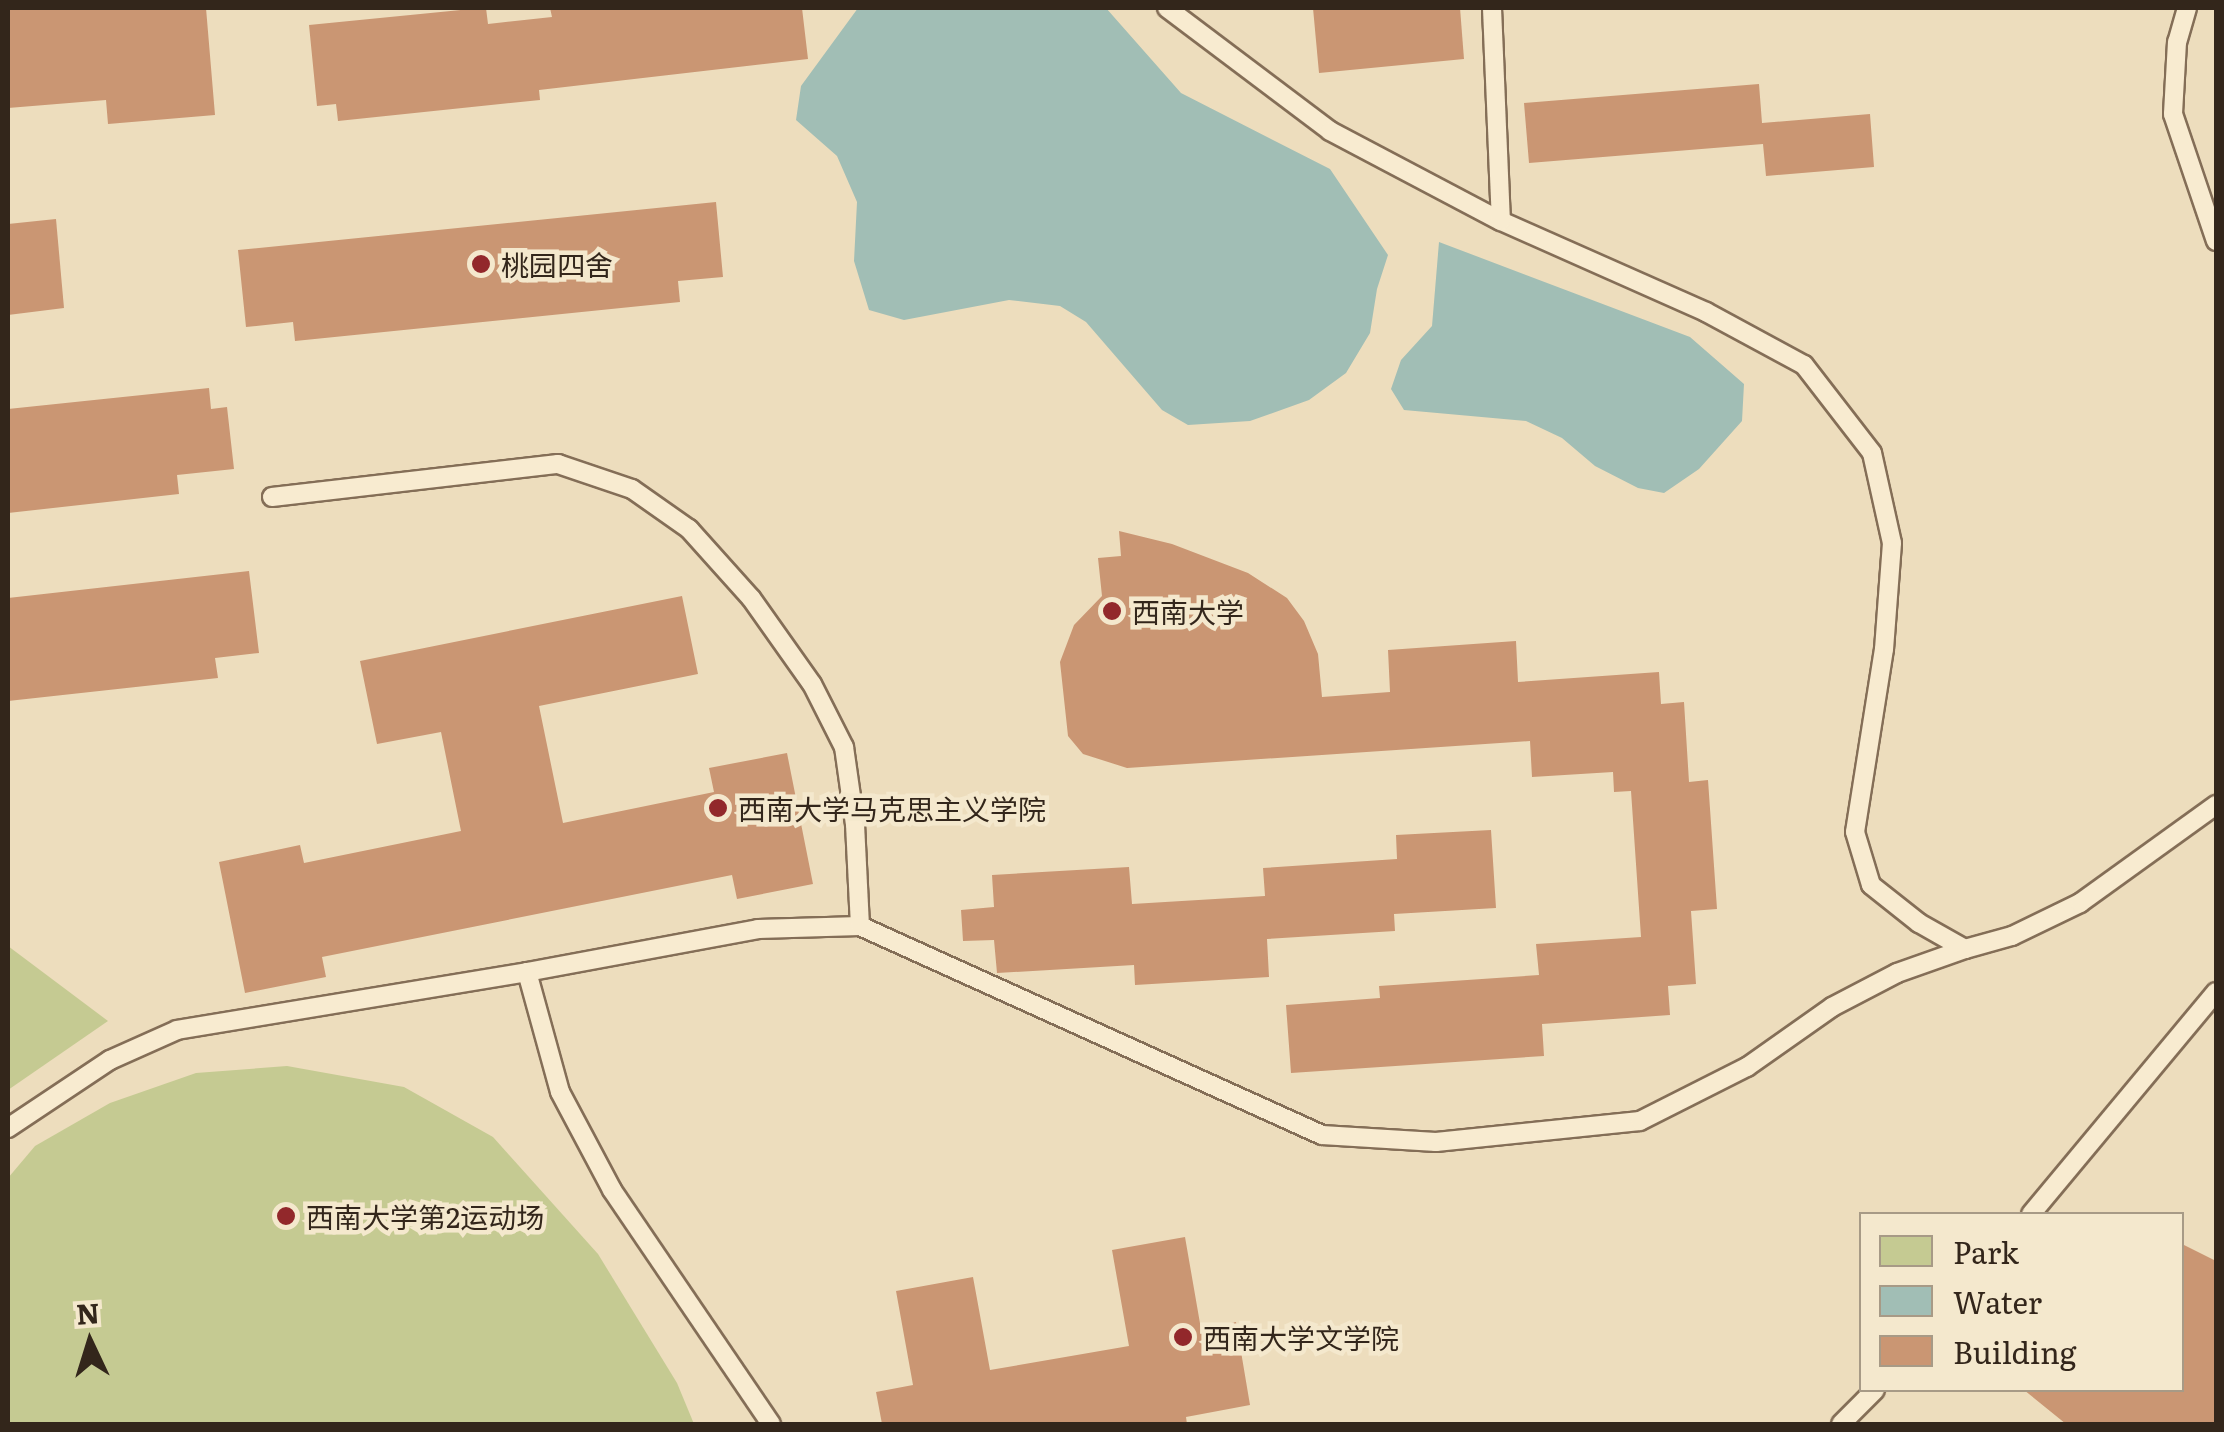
<!DOCTYPE html>
<meta charset="utf-8">
<style>
body{margin:0}
#map{position:relative;width:2224px;height:1432px;overflow:hidden;background:#edddbd;font-family:Literata,"Noto Sans SC",serif}
div>[style]{position:absolute}
[style*='--x']{left:calc(var(--x)*1px);top:calc(var(--y)*1px);width:calc(var(--w)*1px);rotate:calc(var(--a)*1deg)}
.green>*{inset:0;background:#c5ca92}
.water>*{inset:0;background:#a1beb5}
.building>*{inset:0;background:#ca9673}
.roads{filter:drop-shadow(2px 0 #846e57) drop-shadow(-2px 0 #846e57) drop-shadow(0 2px #846e57) drop-shadow(0 -2px #846e57)}
.lane>*{height:18px;margin:-9px;padding:0 9px;transform-origin:9px;border-radius:9px;background:#f8ebd0}
.dots>*{width:28px;height:28px;translate:-50% -50%;box-sizing:border-box;border:5px solid #f4e8cd;border-radius:50%}
span{translate:-50% -50%;white-space:nowrap;text-align:center;line-height:1.15;-webkit-text-stroke:9px #f4e8cd;paint-order:stroke}
.poi-label{font-size:28px;color:#33261b}
.left{translate:0 -50%;text-align:left}
.frame{position:absolute;inset:0;border:10px solid #33261b;pointer-events:none}
.legend{position:absolute;left:1859px;top:1212px;width:325px;height:180px;box-sizing:border-box;background:#f4e8cd;border:2px solid #a79a86;margin:0;padding:12px 18px;list-style:none;font-size:30px;color:#33261b}
.legend li{display:flex;align-items:center;gap:20px;height:50px}
.legend b{width:50px;border:2px solid #a79a86}
.north{position:absolute;left:40px;top:1292px;width:100px;height:100px;-webkit-text-stroke:8px #f4e8cd;paint-order:stroke;rotate:356deg;font-size:28px;font-weight:700;line-height:40px;text-align:center;color:#33261b}
.north::after{content:'';display:block;margin:auto;width:35px;height:45px;background:#33261b;clip-path:polygon(50% 0,100% 100%,50% 72%,0 100%)}
</style>
<div id="map">
<div class="green">
<div style="clip-path:polygon(8px 946px,108px 1021px,8px 1090px)"></div>
<div style="clip-path:polygon(287px 1066px,404px 1087px,493px 1137px,598px 1254px,677px 1383px,694px 1424px,8px 1424px,8px 1178px,35px 1146px,110px 1103px,196px 1073px)"></div>
</div>
<div class="water">
<div style="clip-path:polygon(858px 8px,1106px 8px,1181px 93px,1330px 169px,1388px 255px,1377px 289px,1370px 333px,1346px 373px,1309px 400px,1250px 421px,1188px 425px,1162px 410px,1086px 322px,1060px 306px,1009px 300px,904px 320px,869px 310px,854px 261px,857px 202px,837px 156px,796px 120px,801px 86px)"></div>
<div style="clip-path:polygon(1439px 242px,1690px 337px,1744px 384px,1742px 421px,1699px 469px,1664px 493px,1638px 488px,1595px 466px,1562px 438px,1526px 421px,1404px 410px,1391px 389px,1401px 360px,1432px 326px)"></div>
</div>
<div class="building">
<div style="clip-path:polygon(8px 8px,206px 8px,215px 115px,108px 124px,106px 100px,8px 108px)"></div>
<div style="clip-path:polygon(481px 8px,486px 8px,488px 24px,552px 17px,550px 8px,802px 8px,808px 59px,539px 90px,540px 100px,338px 121px,336px 104px,317px 106px,309px 25px)"></div>
<div style="clip-path:polygon(1313px 8px,1460px 8px,1464px 59px,1319px 73px)"></div>
<div style="clip-path:polygon(1759px 84px,1762px 123px,1870px 114px,1874px 167px,1766px 176px,1763px 144px,1529px 163px,1524px 103px)"></div>
<div style="clip-path:polygon(716px 202px,723px 277px,678px 281px,680px 302px,295px 341px,293px 322px,246px 327px,238px 250px)"></div>
<div style="clip-path:polygon(56px 219px,64px 308px,8px 315px,8px 224px)"></div>
<div style="clip-path:polygon(209px 388px,211px 409px,227px 407px,234px 469px,177px 475px,179px 494px,8px 513px,8px 409px)"></div>
<div style="clip-path:polygon(1119px 531px,1172px 544px,1248px 573px,1287px 598px,1304px 621px,1318px 654px,1322px 697px,1390px 692px,1388px 650px,1516px 641px,1518px 682px,1659px 672px,1661px 704px,1684px 702px,1689px 782px,1708px 780px,1717px 909px,1691px 911px,1696px 984px,1668px 986px,1670px 1015px,1542px 1024px,1544px 1056px,1291px 1073px,1286px 1005px,1380px 998px,1379px 986px,1539px 975px,1536px 944px,1641px 937px,1631px 791px,1614px 792px,1613px 772px,1532px 777px,1530px 741px,1127px 768px,1083px 754px,1068px 736px,1060px 662px,1074px 625px,1102px 596px,1098px 558px,1121px 556px)"></div>
<div style="clip-path:polygon(249px 571px,259px 653px,215px 658px,218px 678px,8px 701px,8px 598px)"></div>
<div style="clip-path:polygon(682px 596px,698px 674px,539px 706px,563px 823px,714px 792px,709px 768px,787px 753px,813px 884px,737px 899px,732px 875px,322px 957px,326px 977px,245px 993px,219px 862px,300px 845px,304px 863px,461px 831px,441px 732px,377px 744px,360px 661px)"></div>
<div style="clip-path:polygon(1491px 830px,1496px 908px,1394px 914px,1395px 931px,1267px 939px,1269px 977px,1135px 985px,1134px 965px,997px 973px,994px 940px,963px 941px,961px 910px,994px 907px,992px 875px,1129px 867px,1132px 904px,1265px 896px,1263px 868px,1397px 859px,1396px 835px)"></div>
<div style="clip-path:polygon(1185px 1237px,1201px 1329px,1236px 1322px,1250px 1405px,1186px 1417px,1187px 1424px,882px 1424px,876px 1392px,913px 1385px,896px 1291px,973px 1277px,990px 1370px,1129px 1346px,1112px 1250px)"></div>
<div style="clip-path:polygon(2182px 1244px,2216px 1261px,2216px 1424px,2066px 1424px,2024px 1390px,2182px 1390px)"></div>
</div>
<div class="roads">
<div class="lane">
<div style="--x:1167;--y:8;--w:204;--a:37"></div>
<div style="--x:1330;--y:131;--w:193;--a:27.8"></div>
<div style="--x:1501;--y:221;--w:224;--a:23.9"></div>
<div style="--x:1706;--y:312;--w:111;--a:28.4"></div>
<div style="--x:1804;--y:365;--w:111;--a:52.3"></div>
<div style="--x:1872;--y:453;--w:92;--a:77.5"></div>
<div style="--x:1892;--y:543;--w:106;--a:94.3"></div>
<div style="--x:1884;--y:649;--w:185;--a:99"></div>
<div style="--x:1855;--y:832;--w:55;--a:73.2"></div>
<div style="--x:1871;--y:885;--w:61;--a:38.4"></div>
<div style="--x:1919;--y:923;--w:53;--a:29.5"></div>
<div style="--x:1965;--y:949;--w:49;--a:-15.5"></div>
<div style="--x:2012;--y:936;--w:76;--a:-25.9"></div>
<div style="--x:2080;--y:903;--w:168;--a:-35.8"></div>
<div style="--x:1492;--y:8;--w:213;--a:87.6"></div>
<div style="--x:2187;--y:8;--w:35;--a:106"></div>
<div style="--x:2177;--y:42;--w:72;--a:93.2"></div>
<div style="--x:2173;--y:114;--w:134;--a:71.3"></div>
<div style="--x:272;--y:497;--w:288;--a:-6.6"></div>
<div style="--x:558;--y:464;--w:78;--a:18.7"></div>
<div style="--x:632;--y:489;--w:70;--a:35.1"></div>
<div style="--x:689;--y:529;--w:93;--a:48.1"></div>
<div style="--x:751;--y:598;--w:105;--a:54.7"></div>
<div style="--x:812;--y:684;--w:71;--a:63.1"></div>
<div style="--x:844;--y:747;--w:78;--a:81.9"></div>
<div style="--x:855;--y:824;--w:102;--a:87.2"></div>
<div style="--x:527;--y:972;--w:235;--a:-10.5"></div>
<div style="--x:758;--y:929;--w:102;--a:-1.7"></div>
<div style="--x:860;--y:926;--w:507;--a:24.34"></div>
<div style="--x:1322;--y:1135;--w:114;--a:3.5"></div>
<div style="--x:1436;--y:1142;--w:205;--a:-5.9"></div>
<div style="--x:1640;--y:1121;--w:120;--a:-26.8"></div>
<div style="--x:1747;--y:1067;--w:104;--a:-35.2"></div>
<div style="--x:1832;--y:1007;--w:73;--a:-27.6"></div>
<div style="--x:1897;--y:973;--w:72;--a:-19.4"></div>
<div style="--x:8;--y:1128;--w:123;--a:-33.7"></div>
<div style="--x:110;--y:1060;--w:73;--a:-24.1"></div>
<div style="--x:177;--y:1030;--w:355;--a:-9.4"></div>
<div style="--x:527;--y:972;--w:124;--a:74.6"></div>
<div style="--x:560;--y:1092;--w:111;--a:62"></div>
<div style="--x:612;--y:1190;--w:283;--a:55.8"></div>
<div style="--x:2031;--y:1214;--w:289;--a:-50.2"></div>
<div style="--x:1841;--y:1424;--w:48;--a:-45"></div>
</div>
</div>
<div class="dots">
<div style="left:481px;top:264px;background:#92282b"></div>
<div style="left:1112px;top:611px;background:#92282b"></div>
<div style="left:718px;top:808px;background:#92282b"></div>
<div style="left:286px;top:1216px;background:#92282b"></div>
<div style="left:1183px;top:1337px;background:#92282b"></div>
</div>
<div class="poi-label">
<span class="left" style="left:501px;top:264px">桃园四舍</span>
<span class="left" style="left:1132px;top:611px">西南大学</span>
<span class="left" style="left:738px;top:808px">西南大学马克思主义学院</span>
<span class="left" style="left:306px;top:1216px">西南大学第2运动场</span>
<span class="left" style="left:1203px;top:1337px">西南大学文学院</span>
</div>
<div class="frame"></div>
<ul class="legend">
<li><b style="height:28px;background:#c5ca92"></b>Park</li>
<li><b style="height:28px;background:#a1beb5"></b>Water</li>
<li><b style="height:28px;background:#ca9673"></b>Building</li>
</ul>
<div class="north">N</div>
</div>
